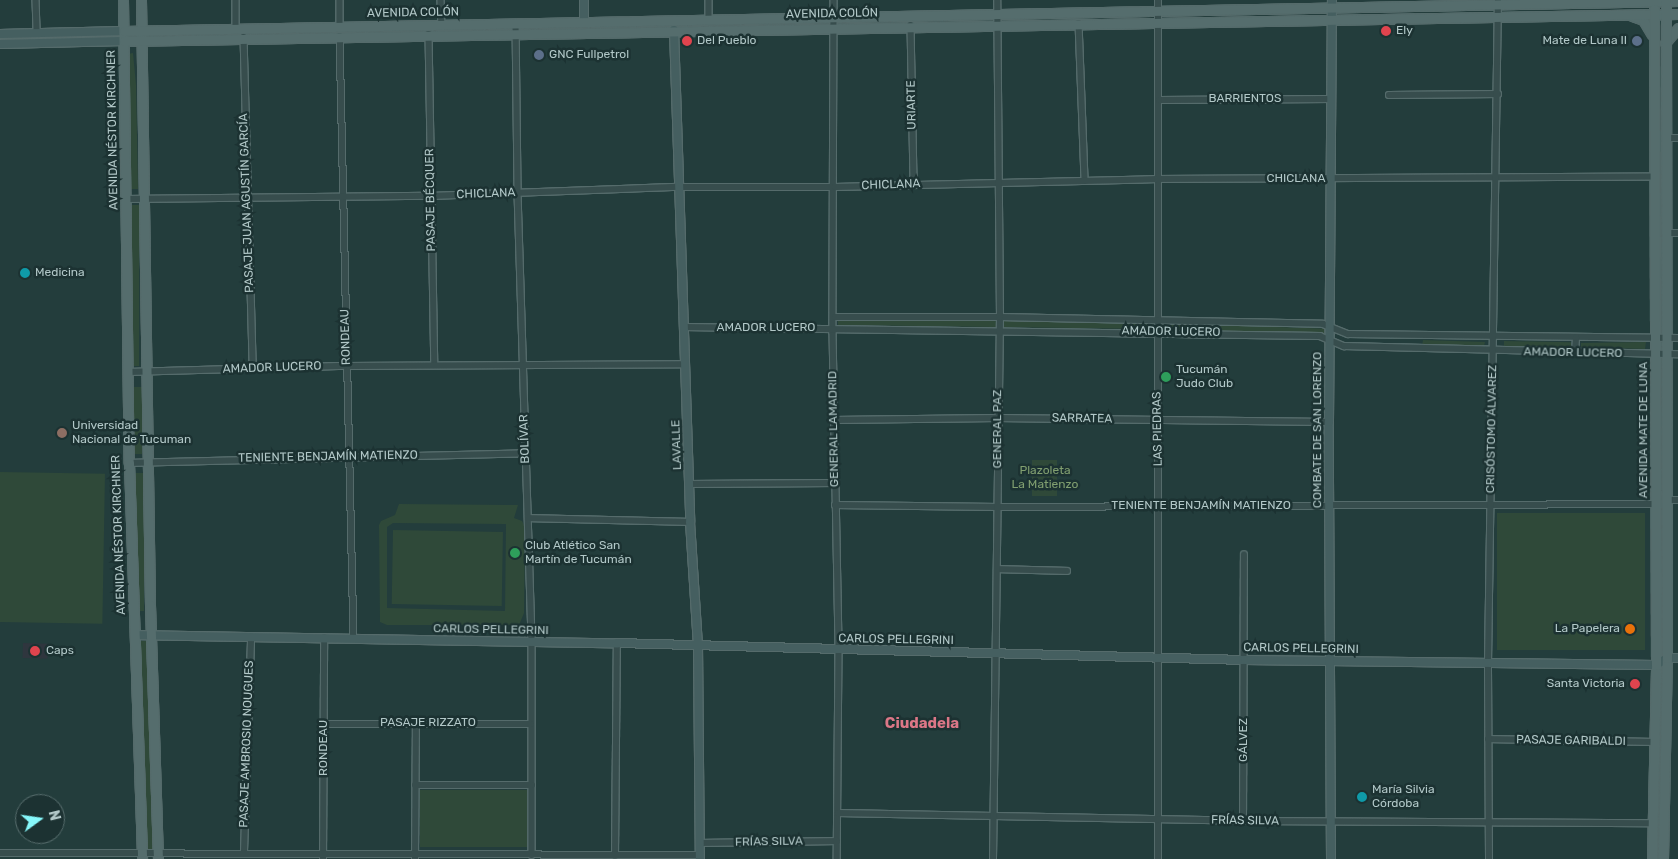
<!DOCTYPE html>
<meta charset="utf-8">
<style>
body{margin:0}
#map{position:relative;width:1678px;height:859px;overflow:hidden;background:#233d3c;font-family:Rubik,sans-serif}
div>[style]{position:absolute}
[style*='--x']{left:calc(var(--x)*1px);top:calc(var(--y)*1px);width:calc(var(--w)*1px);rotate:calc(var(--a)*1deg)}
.medical>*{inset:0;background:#2f363e;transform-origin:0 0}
.green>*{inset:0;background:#2f4939;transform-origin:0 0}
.roads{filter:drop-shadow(1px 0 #556b6b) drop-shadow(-1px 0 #556b6b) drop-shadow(0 1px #556b6b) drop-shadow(0 -1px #556b6b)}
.street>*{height:5.5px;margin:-2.75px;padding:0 2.75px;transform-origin:2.75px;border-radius:2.75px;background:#374d4d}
.secondary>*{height:8px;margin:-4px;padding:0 4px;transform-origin:4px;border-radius:4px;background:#455f60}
.primary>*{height:9px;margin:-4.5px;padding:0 4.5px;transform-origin:4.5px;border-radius:4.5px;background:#556d6d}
.dots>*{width:14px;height:14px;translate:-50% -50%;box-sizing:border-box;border:2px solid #1c3232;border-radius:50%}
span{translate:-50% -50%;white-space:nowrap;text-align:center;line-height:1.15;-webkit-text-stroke:5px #1c3232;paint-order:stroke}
.street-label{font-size:12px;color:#b2c8c8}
.poi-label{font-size:12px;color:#b2c8c8}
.left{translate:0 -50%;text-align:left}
.right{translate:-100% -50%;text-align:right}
.park-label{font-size:12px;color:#819f70}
.quarter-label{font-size:15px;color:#dc7787;font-weight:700}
.north{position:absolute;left:15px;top:794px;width:50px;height:50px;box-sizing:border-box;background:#1c3232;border:1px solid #586e6e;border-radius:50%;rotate:76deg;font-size:14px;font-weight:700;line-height:20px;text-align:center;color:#b2c8c8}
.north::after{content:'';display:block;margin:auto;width:18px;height:22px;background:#86f7fa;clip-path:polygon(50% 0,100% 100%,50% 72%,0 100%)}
</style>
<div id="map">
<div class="medical">
<div style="left:23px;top:643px;width:25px;height:15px;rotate:2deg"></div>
</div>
<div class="green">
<div style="clip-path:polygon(133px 53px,136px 85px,138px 189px,131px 189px,128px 54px)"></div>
<div style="left:131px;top:205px;width:8px;height:161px"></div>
<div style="clip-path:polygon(838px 320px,996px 320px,996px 327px,838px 325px)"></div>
<div style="clip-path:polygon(1003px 320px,1153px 324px,1153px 329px,1002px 327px)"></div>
<div style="left:1160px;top:323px;width:166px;height:6px;rotate:2deg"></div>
<div style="clip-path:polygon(1423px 340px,1485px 342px,1484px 346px,1422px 346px)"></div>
<div style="left:1504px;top:341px;width:67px;height:5px;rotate:1deg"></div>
<div style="clip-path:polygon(1646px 342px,1645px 349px,1581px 347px,1581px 343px)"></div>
<div style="left:133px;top:387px;width:9px;height:67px"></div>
<div style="left:1032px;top:460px;width:25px;height:36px"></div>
<div style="left:0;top:472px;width:105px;height:150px;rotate:1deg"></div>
<div style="left:135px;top:473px;width:9px;height:138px"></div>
<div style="clip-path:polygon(evenodd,399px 504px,518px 505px,514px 518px,522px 521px,525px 527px,524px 613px,519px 625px,387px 625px,380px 622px,379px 525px,381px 521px,395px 515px,399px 504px,393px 523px,506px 524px,505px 611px,387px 608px,387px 527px,393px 523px)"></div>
<div style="left:1645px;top:513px;width:137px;height:148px;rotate:90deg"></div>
<div style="left:393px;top:530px;width:110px;height:74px;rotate:1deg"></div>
<div style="clip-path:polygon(140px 641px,146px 641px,154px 849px,143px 849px)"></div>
<div style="left:420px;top:790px;width:107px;height:57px"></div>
</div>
<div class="roads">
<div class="street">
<div style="--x:36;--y:0;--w:33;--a:88"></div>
<div style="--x:236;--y:0;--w:28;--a:90"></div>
<div style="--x:340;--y:0;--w:26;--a:90"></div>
<div style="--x:441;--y:0;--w:25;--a:88"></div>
<div style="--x:709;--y:0;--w:20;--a:90"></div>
<div style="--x:834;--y:0;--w:332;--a:90.2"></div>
<div style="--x:833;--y:332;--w:318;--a:88.9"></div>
<div style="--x:839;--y:650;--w:209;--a:90.5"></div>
<div style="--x:1158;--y:0;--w:859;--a:90"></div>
<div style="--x:516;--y:23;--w:170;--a:89.3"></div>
<div style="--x:518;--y:193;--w:450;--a:88.2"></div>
<div style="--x:532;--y:643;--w:212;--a:90"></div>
<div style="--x:1079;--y:23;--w:158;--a:87.8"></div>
<div style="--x:911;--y:25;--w:160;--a:88.9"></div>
<div style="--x:429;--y:34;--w:331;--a:89"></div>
<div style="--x:340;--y:36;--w:602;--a:88.67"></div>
<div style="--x:244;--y:37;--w:332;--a:88.4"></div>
<div style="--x:1389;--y:95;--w:109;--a:-0.5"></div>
<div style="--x:1159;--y:100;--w:172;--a:-0.3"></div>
<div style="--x:1666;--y:138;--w:12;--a:0"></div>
<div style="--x:126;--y:199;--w:304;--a:-0.6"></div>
<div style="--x:430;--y:196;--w:249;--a:-2.1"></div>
<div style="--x:679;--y:187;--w:156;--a:0"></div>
<div style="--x:835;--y:187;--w:323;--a:-1.4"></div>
<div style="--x:1158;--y:179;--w:497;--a:-0.3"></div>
<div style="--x:1666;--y:233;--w:12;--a:0"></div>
<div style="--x:835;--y:317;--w:165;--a:0"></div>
<div style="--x:1000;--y:317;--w:323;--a:1.2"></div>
<div style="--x:1323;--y:324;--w:27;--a:22"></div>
<div style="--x:1348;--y:334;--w:330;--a:0.7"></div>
<div style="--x:683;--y:327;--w:637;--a:0.81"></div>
<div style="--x:1320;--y:336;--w:26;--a:23"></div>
<div style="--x:1344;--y:346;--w:334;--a:1.4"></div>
<div style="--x:1575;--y:353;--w:15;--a:-86"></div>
<div style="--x:128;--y:372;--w:219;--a:-1.6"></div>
<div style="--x:347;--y:366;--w:338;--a:-0.3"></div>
<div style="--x:834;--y:420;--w:163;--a:-0.7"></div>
<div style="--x:997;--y:418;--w:332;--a:0.7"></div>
<div style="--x:129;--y:463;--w:397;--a:-1.4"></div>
<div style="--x:689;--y:484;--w:146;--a:-0.4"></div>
<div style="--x:1666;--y:500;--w:12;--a:0"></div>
<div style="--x:835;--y:505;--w:163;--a:0.7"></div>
<div style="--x:998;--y:507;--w:658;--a:-0.26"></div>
<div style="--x:528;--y:518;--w:162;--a:1.4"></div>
<div style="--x:997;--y:569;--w:70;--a:1.6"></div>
<div style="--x:324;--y:724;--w:207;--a:0"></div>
<div style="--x:1488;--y:739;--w:165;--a:1"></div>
<div style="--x:415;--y:785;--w:117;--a:0"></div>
<div style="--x:838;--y:813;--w:405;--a:1.1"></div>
<div style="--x:1243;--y:821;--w:409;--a:0.3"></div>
<div style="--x:1243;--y:821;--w:266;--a:-89.8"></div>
<div style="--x:701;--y:843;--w:136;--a:-0.8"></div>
<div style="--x:244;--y:852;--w:215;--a:-88.1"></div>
<div style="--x:0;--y:853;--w:700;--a:0.16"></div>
<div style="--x:615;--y:856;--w:213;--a:-89.5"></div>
<div style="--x:323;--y:859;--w:221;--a:-89.7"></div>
<div style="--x:415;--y:859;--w:136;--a:-89.6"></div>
<div style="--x:993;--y:859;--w:542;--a:-89.26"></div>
<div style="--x:1000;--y:317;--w:317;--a:-90.5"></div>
<div style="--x:1489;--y:859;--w:196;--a:-90.3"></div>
<div style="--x:1488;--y:663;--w:663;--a:-89.14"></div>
</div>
<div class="secondary">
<div style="--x:584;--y:0;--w:21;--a:90"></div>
<div style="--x:674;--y:30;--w:492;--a:88.1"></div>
<div style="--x:690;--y:522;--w:123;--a:86.3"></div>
<div style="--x:698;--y:645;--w:214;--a:89.5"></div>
<div style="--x:0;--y:34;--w:124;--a:-1.4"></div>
<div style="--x:0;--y:44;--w:124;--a:-1.4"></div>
<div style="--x:135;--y:635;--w:482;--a:1"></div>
<div style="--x:617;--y:643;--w:628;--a:1.55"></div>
<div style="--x:1245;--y:660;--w:411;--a:0.7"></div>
<div style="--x:1656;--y:665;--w:13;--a:-32"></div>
<div style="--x:1667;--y:658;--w:11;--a:0"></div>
<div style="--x:1331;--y:859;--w:437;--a:-90.3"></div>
<div style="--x:1329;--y:422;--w:422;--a:-89.6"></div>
</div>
<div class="primary">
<div style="--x:123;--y:0;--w:463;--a:89.3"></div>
<div style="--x:129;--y:463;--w:396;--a:88.1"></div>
<div style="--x:141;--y:0;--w:605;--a:89.15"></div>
<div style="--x:150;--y:605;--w:254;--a:88.2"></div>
<div style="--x:1632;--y:16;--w:12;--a:20"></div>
<div style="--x:1643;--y:20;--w:17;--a:59"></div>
<div style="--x:124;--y:31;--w:1554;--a:-1.11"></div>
<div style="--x:124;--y:41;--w:1554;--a:-1"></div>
<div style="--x:1665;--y:43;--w:20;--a:-49"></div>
<div style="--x:1652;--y:859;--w:194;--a:-88.8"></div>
<div style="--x:1656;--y:665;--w:656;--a:-90.17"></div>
<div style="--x:1663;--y:859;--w:201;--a:-88.9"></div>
<div style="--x:1667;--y:658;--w:658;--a:-90.09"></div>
</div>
</div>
<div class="dots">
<div style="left:1386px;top:31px;background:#e0444e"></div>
<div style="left:687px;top:41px;background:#e0444e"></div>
<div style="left:1637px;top:41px;background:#5c6f8a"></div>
<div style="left:539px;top:55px;background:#5c6f8a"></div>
<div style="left:25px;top:273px;background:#0f9aa8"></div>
<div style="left:1166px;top:377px;background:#2e9e5b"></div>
<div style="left:62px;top:433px;background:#8d6e63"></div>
<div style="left:515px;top:553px;background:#2e9e5b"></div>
<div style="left:1630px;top:629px;background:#e8710a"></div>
<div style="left:35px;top:651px;background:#e0444e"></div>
<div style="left:1635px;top:684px;background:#e0444e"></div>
<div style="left:1362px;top:797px;background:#0f9aa8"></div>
</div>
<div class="street-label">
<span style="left:413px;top:13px;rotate:-1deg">AVENIDA COLÓN</span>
<span style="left:832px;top:14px;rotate:-1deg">AVENIDA COLÓN</span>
<span style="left:1245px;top:99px">BARRIENTOS</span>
<span style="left:912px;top:105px;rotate:-91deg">URIARTE</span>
<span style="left:113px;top:130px;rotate:-91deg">AVENIDA NÉSTOR KIRCHNER</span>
<span style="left:1296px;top:179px">CHICLANA</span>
<span style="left:891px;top:185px;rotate:-2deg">CHICLANA</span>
<span style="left:486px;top:194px;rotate:-2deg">CHICLANA</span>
<span style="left:431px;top:200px;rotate:-91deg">PASAJE BÉCQUER</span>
<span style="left:247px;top:203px;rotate:-92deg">PASAJE JUAN AGUSTÍN GARCÍA</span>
<span style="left:766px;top:328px">AMADOR LUCERO</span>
<span style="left:1171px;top:332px;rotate:1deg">AMADOR LUCERO</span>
<span style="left:346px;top:337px;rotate:-92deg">RONDEAU</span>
<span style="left:1573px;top:353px;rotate:1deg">AMADOR LUCERO</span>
<span style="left:272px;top:368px;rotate:-2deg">AMADOR LUCERO</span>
<span style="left:1082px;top:419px;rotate:1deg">SARRATEA</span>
<span style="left:834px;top:429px;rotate:-91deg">GENERAL LAMADRID</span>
<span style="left:998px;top:429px;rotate:-90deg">GENERAL PAZ</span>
<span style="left:1158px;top:429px;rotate:-91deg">LAS PIEDRAS</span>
<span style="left:1492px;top:429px;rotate:-89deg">CRISÓSTOMO ÁLVAREZ</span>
<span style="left:1318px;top:430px;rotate:-90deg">COMBATE DE SAN LORENZO</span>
<span style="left:1644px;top:430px;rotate:-90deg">AVENIDA MATE DE LUNA</span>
<span style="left:525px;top:439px;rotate:-92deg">BOLÍVAR</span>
<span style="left:677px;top:445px;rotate:-92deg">LAVALLE</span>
<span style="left:328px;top:457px;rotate:-1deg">TENIENTE BENJAMÍN MATIENZO</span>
<span style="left:1201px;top:506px">TENIENTE BENJAMÍN MATIENZO</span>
<span style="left:119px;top:535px;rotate:-92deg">AVENIDA NÉSTOR KIRCHNER</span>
<span style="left:491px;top:630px;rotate:1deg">CARLOS PELLEGRINI</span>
<span style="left:896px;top:640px;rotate:1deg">CARLOS PELLEGRINI</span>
<span style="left:1301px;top:649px;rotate:1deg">CARLOS PELLEGRINI</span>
<span style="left:428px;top:723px">PASAJE RIZZATO</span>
<span style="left:1244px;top:740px;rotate:-90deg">GÁLVEZ</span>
<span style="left:1571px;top:741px;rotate:1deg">PASAJE GARIBALDI</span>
<span style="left:247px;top:744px;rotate:-88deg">PASAJE AMBROSIO NOUGUES</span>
<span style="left:324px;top:748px;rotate:-90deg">RONDEAU</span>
<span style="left:1245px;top:821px;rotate:1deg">FRÍAS SILVA</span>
<span style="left:769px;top:842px;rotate:-1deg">FRÍAS SILVA</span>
</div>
<div class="poi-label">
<span class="left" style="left:1396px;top:31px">Ely</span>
<span class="left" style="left:697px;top:41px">Del Pueblo</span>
<span class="right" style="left:1627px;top:41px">Mate de Luna II</span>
<span class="left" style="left:549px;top:55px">GNC Fullpetrol</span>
<span class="left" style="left:35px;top:273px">Medicina</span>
<span class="left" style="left:1176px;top:377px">Tucumán<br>Judo Club</span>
<span class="left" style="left:72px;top:433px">Universidad<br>Nacional de Tucuman</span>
<span class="left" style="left:525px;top:553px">Club Atlético San<br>Martín de Tucumán</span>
<span class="right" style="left:1620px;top:629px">La Papelera</span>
<span class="left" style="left:46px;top:651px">Caps</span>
<span class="right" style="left:1625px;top:684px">Santa Victoria</span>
<span class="left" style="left:1372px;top:797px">María Silvia<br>Córdoba</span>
</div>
<div class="park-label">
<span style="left:1045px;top:478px">Plazoleta<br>La Matienzo</span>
</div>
<div class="quarter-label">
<span style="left:922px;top:724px">Ciudadela</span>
</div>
<div class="north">N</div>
</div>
